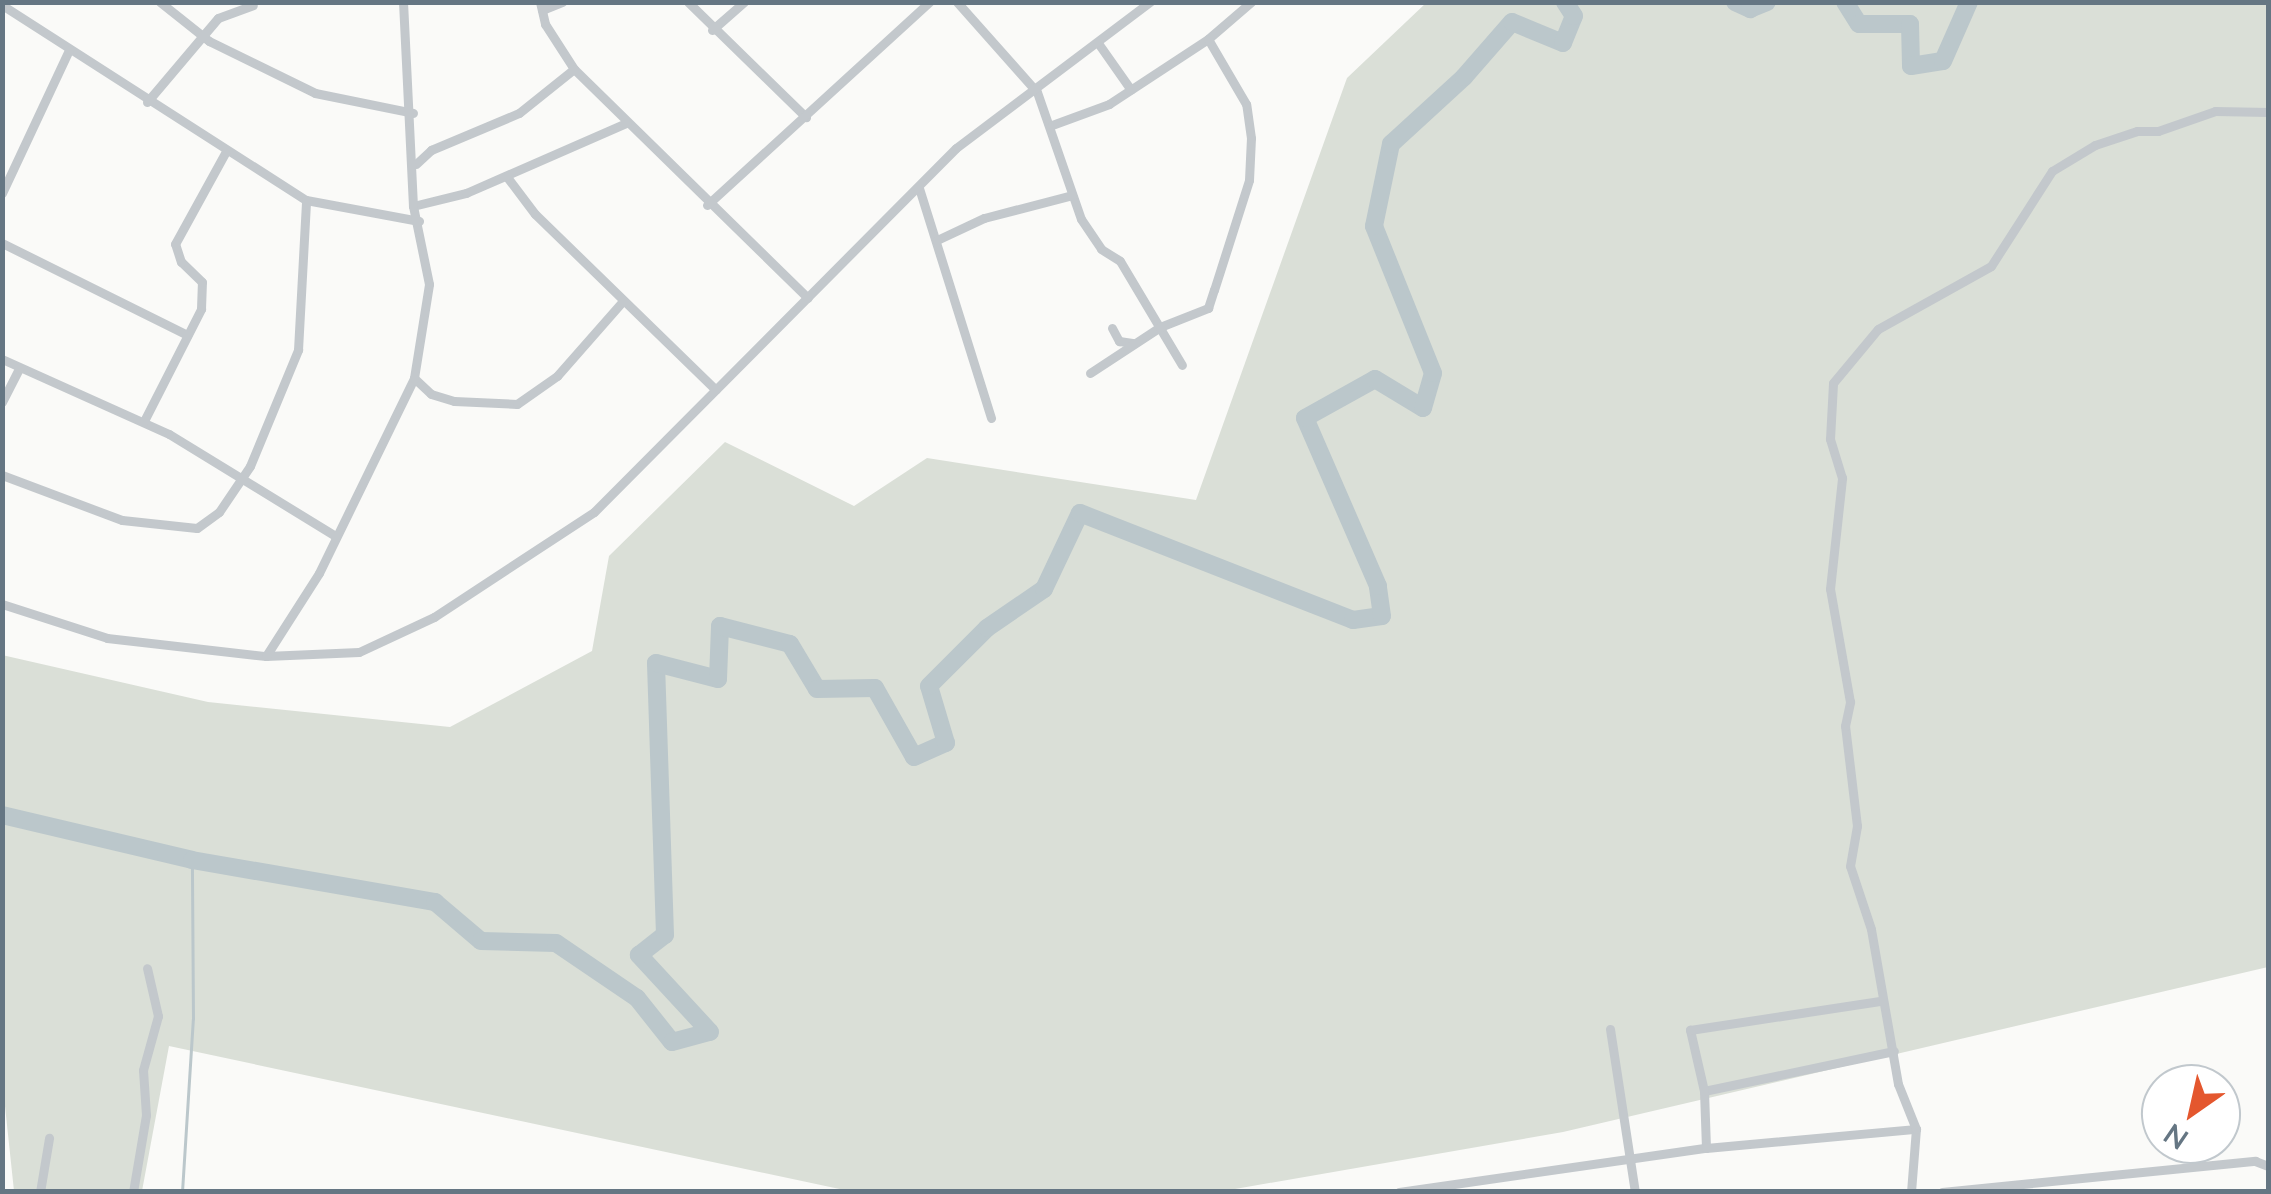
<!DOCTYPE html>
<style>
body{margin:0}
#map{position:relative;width:2271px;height:1194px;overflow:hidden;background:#fafaf8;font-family:Lato,sans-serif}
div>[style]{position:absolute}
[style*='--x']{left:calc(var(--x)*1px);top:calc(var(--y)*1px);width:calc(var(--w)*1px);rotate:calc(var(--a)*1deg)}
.green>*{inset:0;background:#dadfd7}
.stream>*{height:2.5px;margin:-1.25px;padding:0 1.25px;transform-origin:1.25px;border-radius:1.25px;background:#bbc7cb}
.river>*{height:18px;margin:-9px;padding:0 9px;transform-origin:9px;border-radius:9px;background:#bbc7cb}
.minor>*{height:9px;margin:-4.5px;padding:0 4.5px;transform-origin:4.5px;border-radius:4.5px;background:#c3c8cc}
span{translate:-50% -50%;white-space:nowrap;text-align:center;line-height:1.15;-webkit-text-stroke:10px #fff;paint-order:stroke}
.frame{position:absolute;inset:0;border:5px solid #657683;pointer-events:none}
.north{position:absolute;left:2141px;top:1064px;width:100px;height:100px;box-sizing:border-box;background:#fff;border:2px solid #c1c8cd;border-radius:50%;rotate:214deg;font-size:28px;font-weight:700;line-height:40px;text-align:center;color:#657683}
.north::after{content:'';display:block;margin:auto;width:35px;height:45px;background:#e4572e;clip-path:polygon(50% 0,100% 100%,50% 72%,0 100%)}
</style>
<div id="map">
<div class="green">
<div style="clip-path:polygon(1426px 3px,2268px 3px,2268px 967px,1563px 1132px,1218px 1192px,849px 1191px,169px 1046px,142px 1191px,14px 1191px,2px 1078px,2px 655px,208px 702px,450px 727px,592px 651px,609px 556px,725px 442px,854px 506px,927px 458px,1196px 500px,1347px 78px)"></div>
</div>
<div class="stream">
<div style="--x:182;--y:1192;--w:173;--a:-86.4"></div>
<div style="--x:193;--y:1019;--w:159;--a:-90.4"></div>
</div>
<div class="river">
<div style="--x:1735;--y:2;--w:17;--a:25"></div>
<div style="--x:1750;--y:9;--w:18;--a:-22"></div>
<div style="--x:1845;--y:2;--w:26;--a:58"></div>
<div style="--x:1859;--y:24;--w:51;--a:0"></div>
<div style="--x:1910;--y:24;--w:42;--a:88.6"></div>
<div style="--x:1911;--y:66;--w:32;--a:-9"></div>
<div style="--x:1943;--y:61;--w:64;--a:-66.2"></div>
<div style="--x:2;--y:815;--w:195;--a:13.3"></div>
<div style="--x:192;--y:860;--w:247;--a:9.8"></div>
<div style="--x:435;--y:902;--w:60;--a:40.3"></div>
<div style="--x:481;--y:941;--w:75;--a:1.5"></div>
<div style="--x:556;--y:943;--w:98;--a:34.2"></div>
<div style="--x:637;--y:998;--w:56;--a:51.5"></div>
<div style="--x:672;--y:1042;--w:39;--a:-15"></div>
<div style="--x:710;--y:1032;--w:105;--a:-132.7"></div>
<div style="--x:639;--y:955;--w:33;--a:-38"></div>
<div style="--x:665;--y:935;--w:272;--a:-91.9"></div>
<div style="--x:656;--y:663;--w:64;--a:14.5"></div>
<div style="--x:718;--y:679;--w:53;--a:-87.8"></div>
<div style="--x:720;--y:626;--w:72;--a:14.4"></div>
<div style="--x:790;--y:644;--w:52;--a:59"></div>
<div style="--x:817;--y:689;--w:58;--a:-1"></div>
<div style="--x:875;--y:688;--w:79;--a:60.5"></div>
<div style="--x:914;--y:757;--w:35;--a:-24"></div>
<div style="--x:946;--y:743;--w:59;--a:-106.6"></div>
<div style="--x:929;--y:686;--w:82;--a:-45"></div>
<div style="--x:987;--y:628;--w:69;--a:-34.4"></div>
<div style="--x:1044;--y:589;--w:84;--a:-64.7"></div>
<div style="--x:1080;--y:513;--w:293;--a:21.4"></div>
<div style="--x:1353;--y:620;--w:29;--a:-8"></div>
<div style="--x:1382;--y:616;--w:30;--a:-98"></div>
<div style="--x:1378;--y:586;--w:183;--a:-113.5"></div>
<div style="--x:1305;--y:418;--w:80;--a:-29.1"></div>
<div style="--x:1375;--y:379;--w:56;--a:31.1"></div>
<div style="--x:1423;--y:408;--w:36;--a:-74"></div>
<div style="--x:1433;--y:373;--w:158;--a:-111.9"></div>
<div style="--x:1374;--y:226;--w:84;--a:-78.3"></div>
<div style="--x:1391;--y:144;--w:99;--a:-42.5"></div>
<div style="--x:1464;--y:77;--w:73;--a:-48.9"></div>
<div style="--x:1512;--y:22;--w:55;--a:22.4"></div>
<div style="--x:1563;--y:43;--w:29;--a:-68"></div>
<div style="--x:1574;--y:16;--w:17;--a:-123"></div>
</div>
<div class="minor">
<div style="--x:160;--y:2;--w:63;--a:38.5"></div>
<div style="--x:209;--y:41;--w:118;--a:26.1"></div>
<div style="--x:315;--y:93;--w:100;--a:11.5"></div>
<div style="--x:540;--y:2;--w:23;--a:77"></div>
<div style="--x:545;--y:24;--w:54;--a:57.2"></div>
<div style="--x:574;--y:69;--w:327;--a:44.4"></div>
<div style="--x:688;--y:2;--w:165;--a:44.3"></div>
<div style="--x:957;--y:2;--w:120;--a:48.4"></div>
<div style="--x:1037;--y:92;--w:134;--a:70.9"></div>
<div style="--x:1081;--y:219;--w:36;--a:56"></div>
<div style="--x:1101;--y:249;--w:22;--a:32"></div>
<div style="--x:1120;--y:261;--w:121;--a:59.2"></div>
<div style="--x:2;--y:5;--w:361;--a:32.7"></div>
<div style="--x:306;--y:200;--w:115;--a:10.5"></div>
<div style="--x:542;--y:10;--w:22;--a:-22"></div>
<div style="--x:712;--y:30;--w:43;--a:-41.2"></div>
<div style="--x:1098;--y:43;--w:57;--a:54.9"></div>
<div style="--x:147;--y:102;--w:110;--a:-49.8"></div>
<div style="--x:218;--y:18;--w:37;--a:-20"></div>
<div style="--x:1052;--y:125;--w:61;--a:-20.2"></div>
<div style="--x:1109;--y:104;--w:118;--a:-33.3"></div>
<div style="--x:1208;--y:39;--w:57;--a:-40.7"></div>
<div style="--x:416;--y:164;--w:21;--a:-43"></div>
<div style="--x:431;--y:150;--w:95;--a:-22.8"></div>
<div style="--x:519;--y:113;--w:70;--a:-38.7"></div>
<div style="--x:507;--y:177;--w:46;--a:52.9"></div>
<div style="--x:535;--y:214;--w:252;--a:44.2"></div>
<div style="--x:919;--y:188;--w:241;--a:72.6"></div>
<div style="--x:2;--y:193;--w:158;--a:-64.9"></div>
<div style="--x:707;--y:205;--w:301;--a:-42.4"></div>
<div style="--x:413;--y:206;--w:55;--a:-13.8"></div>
<div style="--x:466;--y:193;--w:175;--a:-23.6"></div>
<div style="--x:937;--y:240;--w:52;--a:-25.1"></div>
<div style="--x:984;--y:218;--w:91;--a:-14.6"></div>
<div style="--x:2;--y:243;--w:207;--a:26.4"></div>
<div style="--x:1112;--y:328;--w:15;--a:62"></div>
<div style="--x:1119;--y:341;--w:15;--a:8"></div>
<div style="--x:2;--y:359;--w:183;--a:24.2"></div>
<div style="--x:169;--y:434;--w:193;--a:31.5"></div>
<div style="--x:1090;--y:373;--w:84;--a:-33.3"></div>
<div style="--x:1160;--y:327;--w:52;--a:-21.6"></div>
<div style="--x:1208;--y:308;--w:19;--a:-72"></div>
<div style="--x:1214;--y:290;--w:115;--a:-72.3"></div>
<div style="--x:1249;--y:180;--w:42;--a:-87.3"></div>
<div style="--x:1251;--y:138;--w:34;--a:-98"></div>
<div style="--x:1246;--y:104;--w:75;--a:-120.3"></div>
<div style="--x:414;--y:378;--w:23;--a:43"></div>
<div style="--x:431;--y:394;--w:24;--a:17"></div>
<div style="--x:454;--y:401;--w:63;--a:2.7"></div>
<div style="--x:517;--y:404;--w:49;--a:-35"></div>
<div style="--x:557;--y:376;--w:98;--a:-48.7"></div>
<div style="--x:2;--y:402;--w:38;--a:-63"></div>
<div style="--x:144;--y:421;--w:126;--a:-63"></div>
<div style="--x:201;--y:309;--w:27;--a:-88"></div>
<div style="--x:202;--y:282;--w:29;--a:-136"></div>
<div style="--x:181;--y:262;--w:19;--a:-108"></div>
<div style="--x:175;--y:244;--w:104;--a:-61.2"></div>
<div style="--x:2;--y:475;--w:128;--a:20.6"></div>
<div style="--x:122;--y:520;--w:75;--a:6.1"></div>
<div style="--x:197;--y:528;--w:27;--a:-36"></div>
<div style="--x:219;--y:512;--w:55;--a:-56"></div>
<div style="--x:250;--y:466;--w:126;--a:-67.5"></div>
<div style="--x:298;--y:350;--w:150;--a:-86.9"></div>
<div style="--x:2;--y:604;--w:110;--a:17.9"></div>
<div style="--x:107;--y:638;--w:160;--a:6.5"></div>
<div style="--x:266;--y:656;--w:93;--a:-2.5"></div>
<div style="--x:359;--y:652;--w:83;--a:-25"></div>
<div style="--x:434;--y:617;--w:191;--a:-33.3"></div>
<div style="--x:594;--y:512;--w:513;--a:-45.16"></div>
<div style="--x:956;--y:148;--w:243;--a:-37"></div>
<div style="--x:266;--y:656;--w:98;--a:-57.4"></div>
<div style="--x:319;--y:573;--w:217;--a:-64"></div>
<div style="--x:414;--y:378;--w:95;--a:-80.9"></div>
<div style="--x:429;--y:284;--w:80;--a:-101.6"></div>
<div style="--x:413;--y:206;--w:204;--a:-92.8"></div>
<div style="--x:1610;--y:1029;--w:165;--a:81.3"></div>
<div style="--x:1704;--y:1091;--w:194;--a:-11.9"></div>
<div style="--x:1706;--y:1148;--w:57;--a:-92"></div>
<div style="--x:1704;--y:1091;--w:63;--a:-102.9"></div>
<div style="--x:1690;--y:1030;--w:192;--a:-8.7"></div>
<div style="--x:40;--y:1192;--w:55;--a:-80.5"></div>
<div style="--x:133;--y:1192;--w:78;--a:-80.4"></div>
<div style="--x:146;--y:1115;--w:45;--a:-93.8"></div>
<div style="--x:143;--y:1070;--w:56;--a:-74.5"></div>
<div style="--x:158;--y:1016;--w:49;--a:-102.9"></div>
<div style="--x:1399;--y:1192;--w:310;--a:-8.2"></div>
<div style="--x:1706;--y:1148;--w:211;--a:-5.2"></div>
<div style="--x:1911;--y:1192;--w:63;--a:-85.5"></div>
<div style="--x:1916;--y:1129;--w:48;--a:-111.8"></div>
<div style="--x:1898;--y:1084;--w:157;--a:-99.9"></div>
<div style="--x:1871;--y:929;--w:66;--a:-108.4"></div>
<div style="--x:1850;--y:866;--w:41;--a:-80.1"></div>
<div style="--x:1857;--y:826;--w:101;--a:-96.8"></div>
<div style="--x:1845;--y:726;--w:25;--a:-78"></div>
<div style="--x:1850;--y:702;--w:115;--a:-100"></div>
<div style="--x:1830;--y:589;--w:112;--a:-83.8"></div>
<div style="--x:1842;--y:478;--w:41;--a:-107.1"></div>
<div style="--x:1830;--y:439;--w:56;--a:-86.9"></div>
<div style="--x:1833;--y:383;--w:70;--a:-50.2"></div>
<div style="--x:1878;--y:329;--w:129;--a:-29.1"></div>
<div style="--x:1991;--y:266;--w:113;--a:-57.3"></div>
<div style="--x:2052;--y:171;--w:50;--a:-31.2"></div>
<div style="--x:2095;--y:145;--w:44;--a:-18.4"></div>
<div style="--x:2137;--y:131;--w:21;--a:0"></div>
<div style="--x:2158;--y:131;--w:60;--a:-19.3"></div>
<div style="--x:2215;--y:111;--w:53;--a:1.1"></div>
<div style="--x:1942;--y:1192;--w:315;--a:-5.7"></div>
<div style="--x:2255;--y:1161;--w:14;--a:21"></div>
</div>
<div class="frame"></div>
<div class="north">N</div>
</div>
